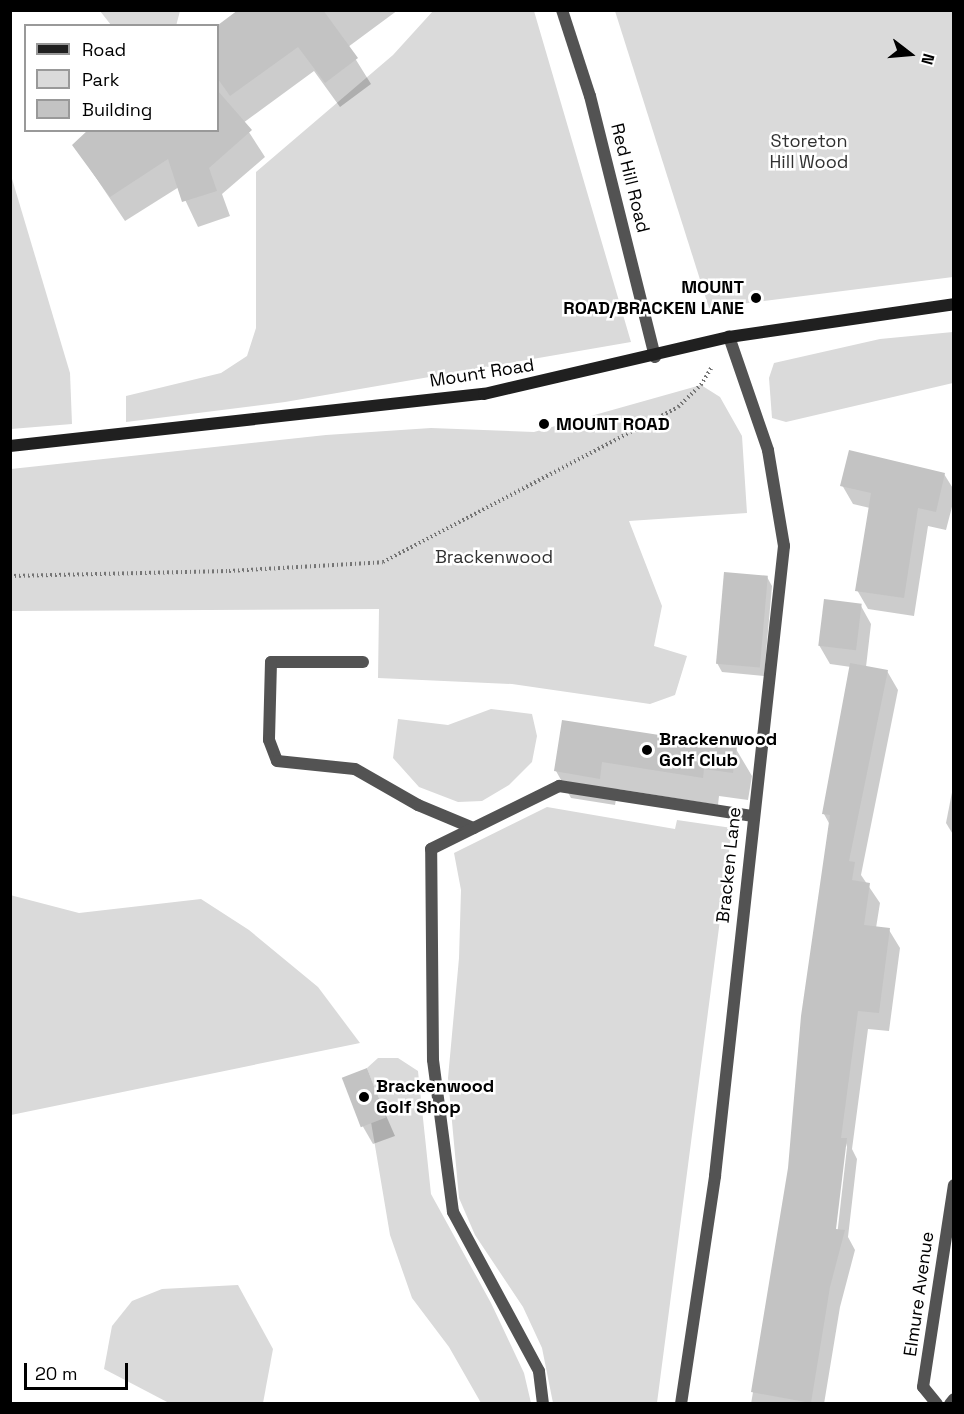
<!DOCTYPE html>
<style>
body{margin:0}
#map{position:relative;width:964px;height:1414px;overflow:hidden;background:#fff;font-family:"Space Grotesk",sans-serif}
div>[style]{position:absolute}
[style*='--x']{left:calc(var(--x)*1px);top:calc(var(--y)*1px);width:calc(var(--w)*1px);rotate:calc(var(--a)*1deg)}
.green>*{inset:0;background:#dadada}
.shadow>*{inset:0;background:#0003}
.building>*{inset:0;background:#c3c3c3;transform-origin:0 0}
.path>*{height:4px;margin-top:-2px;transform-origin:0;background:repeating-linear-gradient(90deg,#757575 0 1.5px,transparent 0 4.5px)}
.service>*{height:12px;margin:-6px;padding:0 6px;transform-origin:6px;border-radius:6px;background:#535353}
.minor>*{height:12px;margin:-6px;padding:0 6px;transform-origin:6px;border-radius:6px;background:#535353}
.tertiary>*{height:12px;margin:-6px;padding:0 6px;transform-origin:6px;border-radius:6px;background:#535353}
.secondary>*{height:12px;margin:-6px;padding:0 6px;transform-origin:6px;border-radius:6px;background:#202020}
.dots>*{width:16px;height:16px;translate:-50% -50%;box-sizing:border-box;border:3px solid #fff;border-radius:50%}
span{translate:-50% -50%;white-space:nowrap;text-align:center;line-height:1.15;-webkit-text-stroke:5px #fff;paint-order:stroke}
.park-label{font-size:18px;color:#313131}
.street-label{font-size:18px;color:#000}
.poi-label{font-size:18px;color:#000;font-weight:700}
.right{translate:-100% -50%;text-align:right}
.left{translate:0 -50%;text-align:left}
.frame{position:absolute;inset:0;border:12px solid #000;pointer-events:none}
.legend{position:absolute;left:24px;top:24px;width:195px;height:108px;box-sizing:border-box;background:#fff;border:2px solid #999;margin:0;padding:8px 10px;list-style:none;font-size:18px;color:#000}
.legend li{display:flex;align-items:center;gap:12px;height:30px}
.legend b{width:30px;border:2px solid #999}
.north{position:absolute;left:880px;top:24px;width:60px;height:60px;-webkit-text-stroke:4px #fff;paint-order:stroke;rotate:106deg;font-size:16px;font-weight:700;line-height:24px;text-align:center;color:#000}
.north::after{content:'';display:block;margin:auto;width:21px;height:27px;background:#000;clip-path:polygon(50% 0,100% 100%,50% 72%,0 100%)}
.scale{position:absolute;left:24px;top:1363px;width:104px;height:27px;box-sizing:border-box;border:3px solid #000;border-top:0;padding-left:8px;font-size:18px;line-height:21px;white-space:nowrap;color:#000;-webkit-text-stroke:4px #fff;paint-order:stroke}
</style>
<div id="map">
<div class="green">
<div style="clip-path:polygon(100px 11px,180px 11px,176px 26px,111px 25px)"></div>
<div style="clip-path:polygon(433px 11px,534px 11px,631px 342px,285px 402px,126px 422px,126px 396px,221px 373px,247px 356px,256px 328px,256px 172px,393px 55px)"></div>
<div style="clip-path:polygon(615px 11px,953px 11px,953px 277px,709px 308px)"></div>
<div style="clip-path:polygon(10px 172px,70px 373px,72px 424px,11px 429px)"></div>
<div style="clip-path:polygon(953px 332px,953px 383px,786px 422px,772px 418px,769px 378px,774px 363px,880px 339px)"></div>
<div style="clip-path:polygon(701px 385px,720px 397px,742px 436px,747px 513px,629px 521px,662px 606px,654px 646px,687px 656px,675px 695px,650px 704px,512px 684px,378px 678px,379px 609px,11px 611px,11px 469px,326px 435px,431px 428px,534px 432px)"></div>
<div style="clip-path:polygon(491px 709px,532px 714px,537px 736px,532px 762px,509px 785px,482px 801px,458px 802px,419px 787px,393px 758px,398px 719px,448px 725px)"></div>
<div style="clip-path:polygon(547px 807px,675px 829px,677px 820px,732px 828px,657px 1403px,553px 1403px,542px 1348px,523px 1307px,475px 1235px,459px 1198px,448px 1078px,459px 958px,461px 890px,454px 853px)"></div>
<div style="clip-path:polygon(10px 895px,79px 913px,201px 899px,249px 930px,318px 987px,360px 1043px,11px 1115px)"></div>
<div style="clip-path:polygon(378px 1058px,398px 1058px,418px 1071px,431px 1194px,491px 1303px,524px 1373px,531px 1403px,481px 1403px,449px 1347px,412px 1298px,390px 1235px,371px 1122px,385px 1117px,367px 1068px)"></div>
<div style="clip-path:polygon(238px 1285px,273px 1349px,263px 1403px,169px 1403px,104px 1369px,112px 1326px,132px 1301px,162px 1289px)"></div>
</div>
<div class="shadow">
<div style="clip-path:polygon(240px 10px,398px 10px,348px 47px,371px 84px,340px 107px,314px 71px,243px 123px,265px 157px,222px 194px,230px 216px,198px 227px,179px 187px,125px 221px,74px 145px,218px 130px,218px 37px)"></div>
<div style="clip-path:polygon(944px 474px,954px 490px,954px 499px,946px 530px,928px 526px,914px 616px,868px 609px,857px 590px,870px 508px,853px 504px,842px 485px)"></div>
<div style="clip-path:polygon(767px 577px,772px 586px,764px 676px,722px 672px,717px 663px)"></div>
<div style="clip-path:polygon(evenodd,861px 606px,871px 624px,866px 667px,887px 671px,898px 690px,861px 875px,880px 903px,876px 928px,889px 930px,900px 948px,889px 1031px,868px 1029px,852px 1149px,857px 1159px,848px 1237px,855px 1250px,840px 1307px,824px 1404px,751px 1404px,790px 1169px,830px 825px,824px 814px,851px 667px,830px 664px,819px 645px,861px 606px,845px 1139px,847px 1147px,837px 1236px,834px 1236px,845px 1139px)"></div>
<div style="clip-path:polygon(563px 722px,736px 749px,752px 776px,748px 800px,719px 796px,718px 805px,618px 789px,615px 805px,571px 798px,556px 771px)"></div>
<div style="clip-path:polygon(954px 782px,954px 836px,946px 823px)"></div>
<div style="clip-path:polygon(366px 1070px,395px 1136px,373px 1144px,362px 1125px)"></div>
</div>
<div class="building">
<div style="clip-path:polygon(238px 10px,323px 10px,358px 58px,325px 83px,298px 47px,230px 96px,218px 79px,218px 25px)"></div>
<div style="clip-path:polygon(218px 91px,252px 130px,209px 168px,217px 191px,182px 202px,168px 159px,110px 197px,72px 145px,88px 130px,218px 130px)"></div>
<div style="clip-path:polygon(849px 450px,945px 473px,936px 512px,918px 508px,904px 598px,855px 591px,871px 493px,840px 486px)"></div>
<div style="left:724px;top:572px;width:44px;height:92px;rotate:5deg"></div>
<div style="left:824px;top:599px;width:38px;height:47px;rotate:7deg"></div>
<div style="clip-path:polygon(850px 663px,888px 670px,849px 861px,855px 862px,852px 880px,870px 883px,864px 925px,890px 928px,879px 1013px,858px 1011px,841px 1138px,847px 1138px,836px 1229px,845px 1230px,830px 1287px,811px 1403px,751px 1392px,788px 1168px,801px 1016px,830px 815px,822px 814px)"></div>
<div style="clip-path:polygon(562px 720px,737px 747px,733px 773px,704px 769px,703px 778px,602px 762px,600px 779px,554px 771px)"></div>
<div style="left:367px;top:1068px;width:53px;height:27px;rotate:69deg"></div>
</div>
<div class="path">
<div style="--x:10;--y:576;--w:219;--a:-1.3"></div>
<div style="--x:229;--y:571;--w:154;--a:-3.3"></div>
<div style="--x:383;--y:562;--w:333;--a:-27.7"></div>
<div style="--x:678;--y:407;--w:32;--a:-44"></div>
<div style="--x:701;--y:385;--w:21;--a:-59"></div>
</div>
<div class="service">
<div style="--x:363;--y:662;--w:92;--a:180"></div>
<div style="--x:271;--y:662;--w:78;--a:91.5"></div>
<div style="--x:269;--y:740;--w:22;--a:69"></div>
<div style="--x:277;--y:761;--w:78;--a:5.9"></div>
<div style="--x:355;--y:769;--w:73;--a:29.7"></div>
<div style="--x:418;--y:805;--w:60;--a:22.7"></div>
<div style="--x:543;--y:1404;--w:33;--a:-97"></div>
<div style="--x:539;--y:1371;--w:181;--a:-118.4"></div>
<div style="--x:453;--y:1212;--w:153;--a:-97.5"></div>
<div style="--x:433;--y:1060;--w:211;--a:-90.5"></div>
<div style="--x:431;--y:849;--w:143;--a:-26.2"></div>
<div style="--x:559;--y:786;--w:195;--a:8.8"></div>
</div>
<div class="minor">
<div style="--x:562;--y:10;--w:90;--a:72"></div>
<div style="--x:590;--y:96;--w:269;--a:76"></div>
<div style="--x:937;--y:1404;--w:22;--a:-129"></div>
<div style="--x:923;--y:1387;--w:204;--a:-81.3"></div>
<div style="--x:950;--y:1404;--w:6;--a:-51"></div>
</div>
<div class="tertiary">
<div style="--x:681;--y:1404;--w:231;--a:-81.5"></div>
<div style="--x:715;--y:1176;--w:634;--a:-83.75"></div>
<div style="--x:784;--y:546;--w:97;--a:-99.5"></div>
<div style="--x:768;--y:450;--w:120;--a:-109"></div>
</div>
<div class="secondary">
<div style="--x:10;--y:446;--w:477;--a:-6.3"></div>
<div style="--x:484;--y:394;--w:252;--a:-13.1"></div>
<div style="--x:729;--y:337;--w:227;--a:-8.3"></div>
</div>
<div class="dots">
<div style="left:756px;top:298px;background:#000"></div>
<div style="left:544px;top:424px;background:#000"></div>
<div style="left:647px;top:750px;background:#000"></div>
<div style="left:364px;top:1097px;background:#000"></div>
</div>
<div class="park-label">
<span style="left:809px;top:152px">Storeton<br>Hill Wood</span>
<span style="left:494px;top:557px">Brackenwood</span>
</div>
<div class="street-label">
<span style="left:630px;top:178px;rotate:76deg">Red Hill Road</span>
<span style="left:482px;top:373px;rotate:-9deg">Mount Road</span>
<span style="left:729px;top:865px;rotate:-84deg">Bracken Lane</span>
<span style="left:919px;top:1294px;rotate:-82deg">Elmure Avenue</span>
</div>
<div class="poi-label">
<span class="right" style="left:744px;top:298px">MOUNT<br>ROAD/BRACKEN LANE</span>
<span class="left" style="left:556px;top:424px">MOUNT ROAD</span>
<span class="left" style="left:659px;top:750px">Brackenwood<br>Golf Club</span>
<span class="left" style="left:376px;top:1097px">Brackenwood<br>Golf Shop</span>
</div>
<div class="frame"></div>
<ul class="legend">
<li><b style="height:8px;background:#202020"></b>Road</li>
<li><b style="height:16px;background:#dadada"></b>Park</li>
<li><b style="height:16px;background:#c3c3c3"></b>Building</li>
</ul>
<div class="north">N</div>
<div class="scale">20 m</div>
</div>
